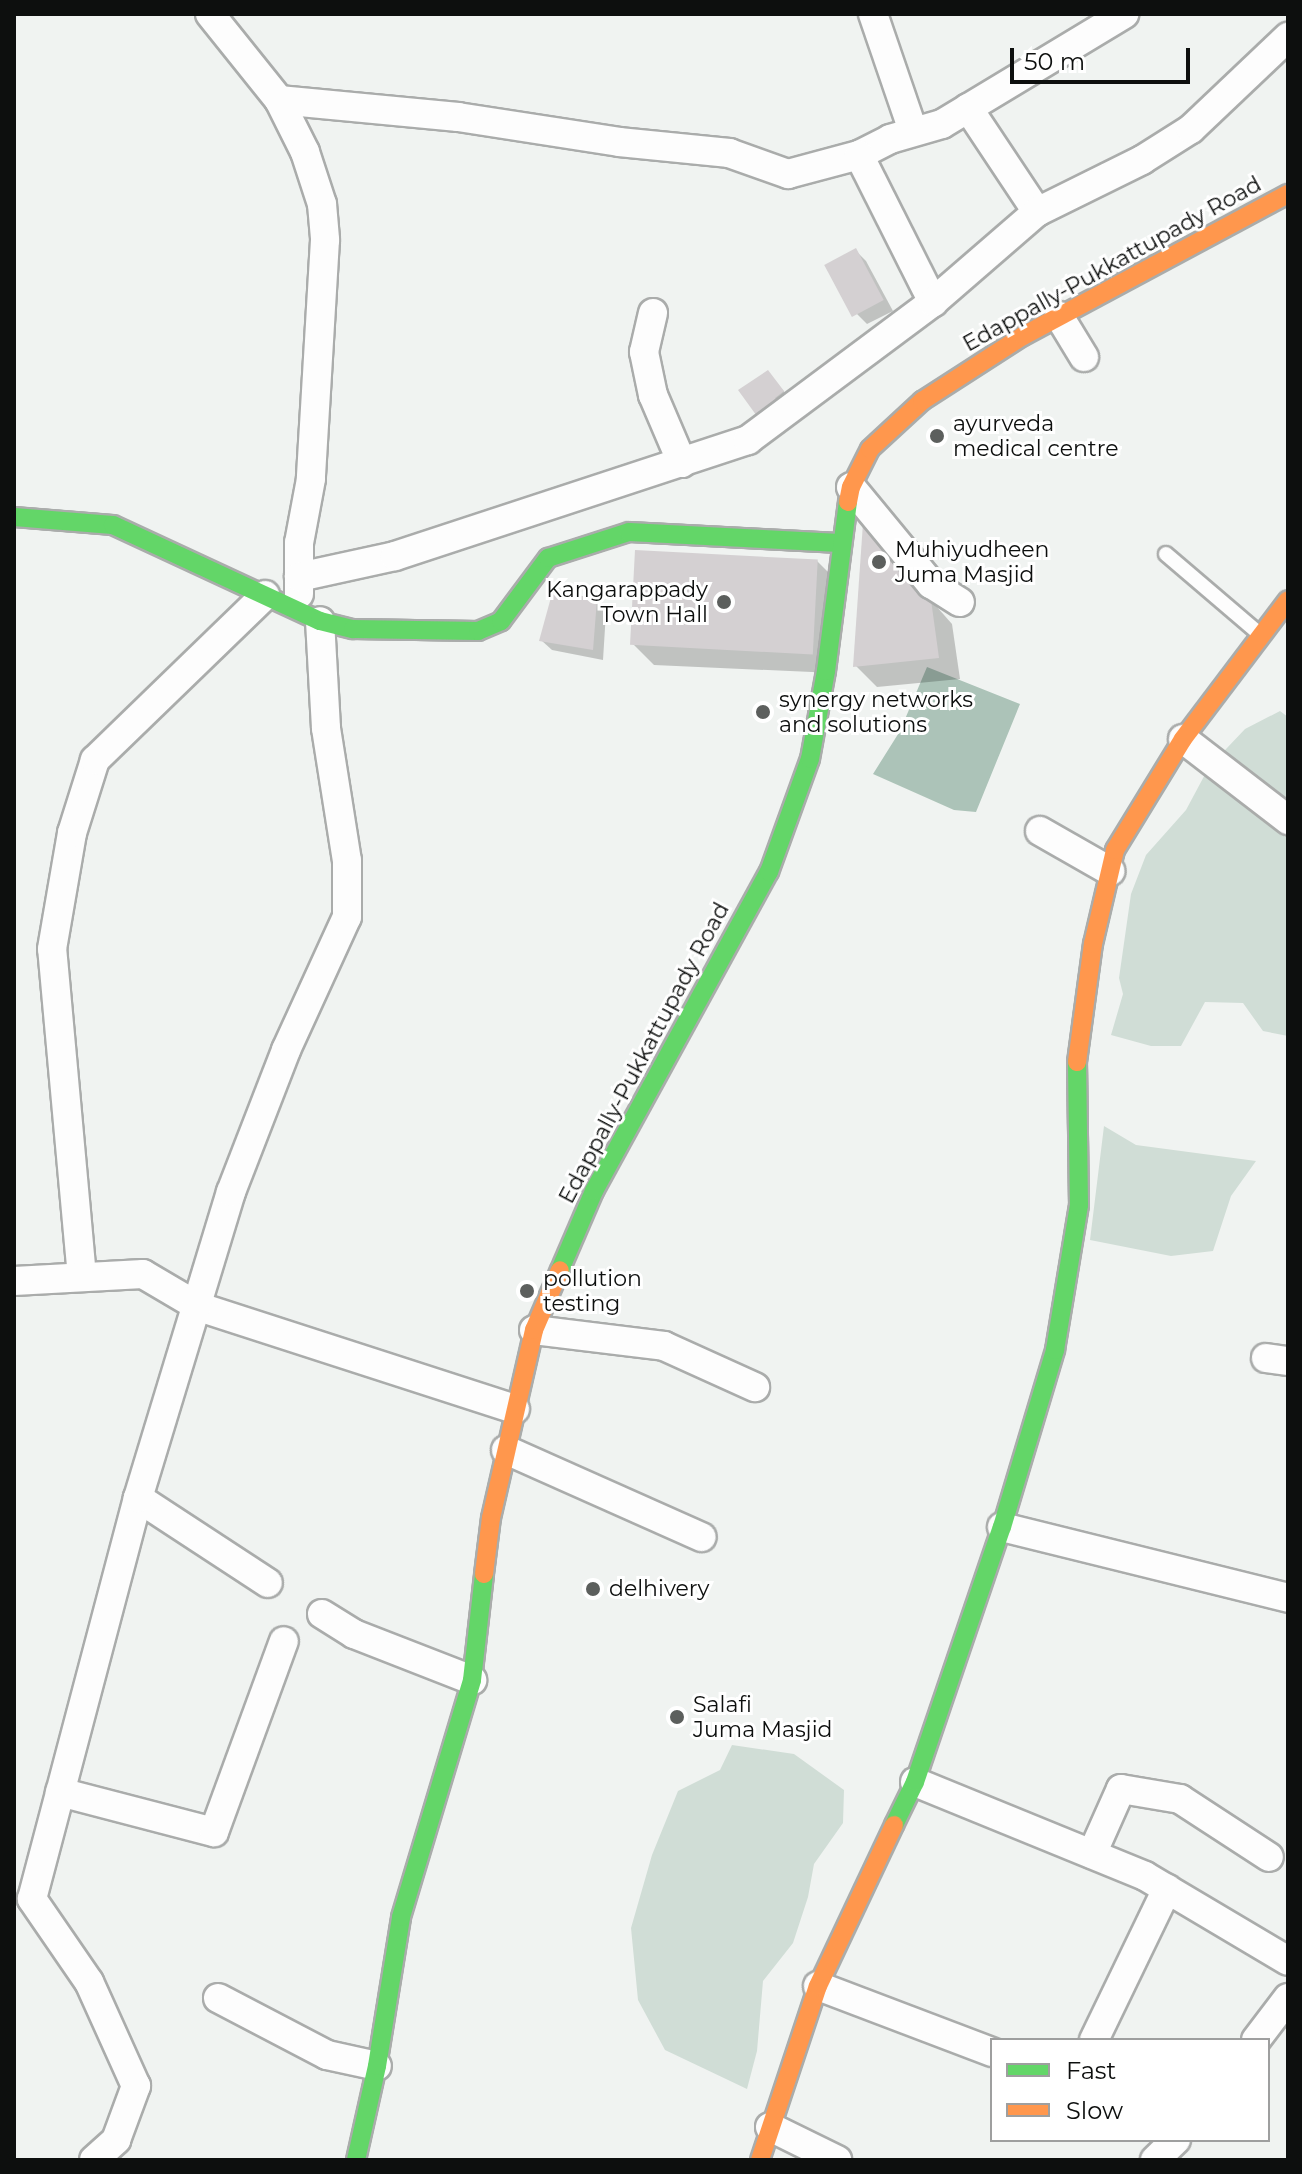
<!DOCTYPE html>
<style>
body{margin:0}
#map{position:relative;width:1302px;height:2174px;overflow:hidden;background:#f0f3f1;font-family:Montserrat,sans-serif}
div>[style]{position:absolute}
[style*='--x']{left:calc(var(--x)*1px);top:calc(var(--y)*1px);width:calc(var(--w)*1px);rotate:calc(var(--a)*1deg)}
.green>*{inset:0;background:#d0ddd6}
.water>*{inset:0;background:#acc3b8}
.shadow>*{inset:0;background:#0003}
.building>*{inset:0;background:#d4d0d2;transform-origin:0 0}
.roads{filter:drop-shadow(2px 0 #aaacab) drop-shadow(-2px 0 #aaacab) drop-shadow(0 2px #aaacab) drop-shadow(0 -2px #aaacab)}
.lane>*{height:14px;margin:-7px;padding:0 7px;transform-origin:7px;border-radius:7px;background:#fdfdfd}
.street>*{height:28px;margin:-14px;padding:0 14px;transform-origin:14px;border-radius:14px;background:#fdfdfd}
.fast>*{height:18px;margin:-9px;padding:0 9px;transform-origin:9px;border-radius:9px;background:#63d668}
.slow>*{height:18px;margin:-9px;padding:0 9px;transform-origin:9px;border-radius:9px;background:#ff974d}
.dots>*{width:22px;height:22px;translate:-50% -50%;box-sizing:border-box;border:4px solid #fff;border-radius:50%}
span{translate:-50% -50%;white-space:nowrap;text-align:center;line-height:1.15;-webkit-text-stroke:6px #fff;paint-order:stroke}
.street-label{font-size:22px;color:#0d0f0e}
.poi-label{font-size:22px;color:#0d0f0e}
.left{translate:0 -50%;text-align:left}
.right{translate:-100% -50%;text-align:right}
.frame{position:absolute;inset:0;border:16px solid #0d0f0e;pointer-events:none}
.legend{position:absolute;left:990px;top:2038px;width:280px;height:104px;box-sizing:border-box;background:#fff;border:2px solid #9e9f9f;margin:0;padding:10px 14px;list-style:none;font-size:24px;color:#0d0f0e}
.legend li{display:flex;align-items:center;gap:16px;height:40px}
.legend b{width:40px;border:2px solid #9e9f9f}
.scale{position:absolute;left:1010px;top:48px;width:180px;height:36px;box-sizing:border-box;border:4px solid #0d0f0e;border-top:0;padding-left:10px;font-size:24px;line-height:28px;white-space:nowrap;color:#0d0f0e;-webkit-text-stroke:6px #fff;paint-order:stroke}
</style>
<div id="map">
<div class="green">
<div style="clip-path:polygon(1280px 711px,1288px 717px,1288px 1036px,1263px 1031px,1243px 1003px,1205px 1002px,1181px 1046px,1151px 1046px,1111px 1035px,1123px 994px,1119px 978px,1131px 894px,1146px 855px,1186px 810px,1209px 767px,1245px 729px)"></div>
<div style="clip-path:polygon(1104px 1126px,1136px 1145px,1256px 1161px,1231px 1196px,1213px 1251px,1171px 1256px,1090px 1240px)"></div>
<div style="clip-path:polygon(732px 1745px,794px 1754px,844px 1790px,843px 1823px,814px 1864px,808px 1897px,793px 1943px,763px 1981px,757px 2051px,747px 2089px,665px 2050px,638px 2000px,631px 1928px,652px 1855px,678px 1791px,720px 1770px)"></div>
</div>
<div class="water">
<div style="clip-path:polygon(927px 667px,1020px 704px,976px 812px,954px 810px,873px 774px,900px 731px)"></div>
</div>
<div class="shadow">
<div style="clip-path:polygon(856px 251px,866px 261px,893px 311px,867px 324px,856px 313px)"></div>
<div style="clip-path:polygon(768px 373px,793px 402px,771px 428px)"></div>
<div style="clip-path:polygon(884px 547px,952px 624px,960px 679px,877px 687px,856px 666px)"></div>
<div style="clip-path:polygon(817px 561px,838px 582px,834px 673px,654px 665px,633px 644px)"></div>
<div style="clip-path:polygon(596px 601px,606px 612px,603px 660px,552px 650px,541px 640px)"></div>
</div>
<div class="building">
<div style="left:856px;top:248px;width:59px;height:36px;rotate:62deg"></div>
<div style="clip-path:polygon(768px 370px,784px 391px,775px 398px,780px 405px,759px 419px,738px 390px)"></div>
<div style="clip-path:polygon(863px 523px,931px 600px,939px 658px,853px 667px)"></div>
<div style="left:635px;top:550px;width:183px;height:95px;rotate:3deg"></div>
<div style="clip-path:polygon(553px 590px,597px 599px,593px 650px,539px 641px)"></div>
</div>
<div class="roads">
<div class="lane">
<div style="--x:1166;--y:554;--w:125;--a:40.5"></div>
</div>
<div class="street">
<div style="--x:210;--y:14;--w:110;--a:51.3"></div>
<div style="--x:279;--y:100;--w:58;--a:63.4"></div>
<div style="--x:305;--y:152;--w:55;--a:71.9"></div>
<div style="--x:322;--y:204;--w:36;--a:85"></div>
<div style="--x:325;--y:240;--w:239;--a:93.4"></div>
<div style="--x:311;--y:479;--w:65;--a:100.6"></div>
<div style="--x:299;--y:543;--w:51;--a:90"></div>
<div style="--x:873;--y:14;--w:124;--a:71.1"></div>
<div style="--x:279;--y:100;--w:180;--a:5.4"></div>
<div style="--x:458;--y:117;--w:163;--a:8.8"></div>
<div style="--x:619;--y:142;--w:111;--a:5.7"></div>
<div style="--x:729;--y:153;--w:63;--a:19.6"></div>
<div style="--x:788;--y:174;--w:73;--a:-15"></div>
<div style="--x:859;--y:155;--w:35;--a:-27"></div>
<div style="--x:890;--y:139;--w:54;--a:-16.1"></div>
<div style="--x:942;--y:124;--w:213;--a:-31.1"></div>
<div style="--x:968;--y:108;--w:125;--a:56.4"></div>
<div style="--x:859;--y:155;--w:165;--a:63.3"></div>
<div style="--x:653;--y:313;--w:40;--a:103"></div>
<div style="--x:644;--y:352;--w:44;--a:78.2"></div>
<div style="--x:653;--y:395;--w:74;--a:66.9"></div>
<div style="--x:1059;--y:316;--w:48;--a:58.6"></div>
<div style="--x:851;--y:487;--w:126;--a:50.5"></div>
<div style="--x:931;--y:584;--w:34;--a:32"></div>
<div style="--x:299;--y:577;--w:98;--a:-12.3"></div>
<div style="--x:395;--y:556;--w:372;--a:-18.2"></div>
<div style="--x:748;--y:440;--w:231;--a:-36.7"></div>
<div style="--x:933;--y:302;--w:138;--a:-40.9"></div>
<div style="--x:1037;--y:212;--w:117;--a:-26.3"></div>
<div style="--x:1142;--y:160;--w:58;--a:-32.3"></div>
<div style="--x:1191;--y:129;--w:134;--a:-43.5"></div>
<div style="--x:1183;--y:739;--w:133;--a:37.6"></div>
<div style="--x:1040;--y:831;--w:81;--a:29.7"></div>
<div style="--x:82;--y:1277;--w:329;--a:-95.2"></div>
<div style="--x:52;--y:949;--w:118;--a:-80.2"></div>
<div style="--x:72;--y:833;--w:77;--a:-72.5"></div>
<div style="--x:95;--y:760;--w:237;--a:-44.1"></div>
<div style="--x:14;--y:1281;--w:129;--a:-3.1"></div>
<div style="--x:143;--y:1274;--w:65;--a:30.5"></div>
<div style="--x:199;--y:1307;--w:332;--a:17.9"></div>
<div style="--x:534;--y:1330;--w:131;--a:7"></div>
<div style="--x:664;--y:1346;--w:100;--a:24.3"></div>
<div style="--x:1266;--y:1358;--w:22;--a:8"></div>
<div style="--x:506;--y:1450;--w:214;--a:24"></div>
<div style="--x:138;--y:1498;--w:155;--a:33.2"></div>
<div style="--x:1002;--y:1527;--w:295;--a:13.9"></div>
<div style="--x:322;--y:1614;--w:38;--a:32"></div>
<div style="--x:354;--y:1634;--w:127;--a:21.3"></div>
<div style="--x:915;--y:1782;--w:248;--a:22.2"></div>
<div style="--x:1145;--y:1876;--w:166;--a:30.7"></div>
<div style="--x:60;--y:1792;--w:159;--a:14.6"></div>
<div style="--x:214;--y:1832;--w:203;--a:-69.9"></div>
<div style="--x:1092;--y:1854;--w:71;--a:-66"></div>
<div style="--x:1121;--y:1789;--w:60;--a:9.6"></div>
<div style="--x:1180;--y:1799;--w:106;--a:33.1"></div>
<div style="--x:818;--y:1986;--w:186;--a:20.8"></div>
<div style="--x:218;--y:1998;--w:123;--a:27.6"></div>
<div style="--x:327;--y:2055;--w:51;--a:12.4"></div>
<div style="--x:1094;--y:2040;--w:168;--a:-64.2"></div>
<div style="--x:1256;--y:2040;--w:53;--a:-52.7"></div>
<div style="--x:770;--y:2127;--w:75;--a:26.2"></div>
<div style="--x:94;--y:2160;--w:30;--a:-42"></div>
<div style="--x:116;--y:2140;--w:58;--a:-69.7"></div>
<div style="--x:136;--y:2086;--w:114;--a:-114.3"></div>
<div style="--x:89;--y:1982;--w:101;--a:-124.5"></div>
<div style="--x:32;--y:1899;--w:415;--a:-75.2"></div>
<div style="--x:138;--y:1498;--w:320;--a:-73.1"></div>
<div style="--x:231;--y:1192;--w:152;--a:-68.8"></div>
<div style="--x:286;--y:1050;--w:146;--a:-65.4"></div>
<div style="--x:347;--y:917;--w:56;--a:-90"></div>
<div style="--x:347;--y:861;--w:135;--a:-99"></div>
<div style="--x:326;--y:728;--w:107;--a:-93.2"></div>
<div style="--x:1155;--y:2160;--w:29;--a:-44"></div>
</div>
<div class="fast">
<div style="--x:14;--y:517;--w:99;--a:4.6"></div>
<div style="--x:113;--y:525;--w:228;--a:24.9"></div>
<div style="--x:320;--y:621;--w:34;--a:14"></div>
<div style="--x:353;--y:629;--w:125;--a:0.9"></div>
<div style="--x:478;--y:631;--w:25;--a:-23"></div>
<div style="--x:501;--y:621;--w:79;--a:-53.3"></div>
<div style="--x:548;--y:558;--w:85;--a:-17.8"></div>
<div style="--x:629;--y:532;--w:211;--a:3"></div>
<div style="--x:560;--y:1270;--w:86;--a:-66.7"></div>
<div style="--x:594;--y:1191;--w:364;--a:-61.3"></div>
<div style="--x:769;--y:872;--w:120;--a:-70.1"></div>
<div style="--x:810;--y:759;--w:89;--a:-79.7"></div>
<div style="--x:826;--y:671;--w:170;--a:-82.6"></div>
<div style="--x:894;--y:1825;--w:48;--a:-64"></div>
<div style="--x:915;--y:1782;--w:269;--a:-71.2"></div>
<div style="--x:1002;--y:1527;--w:185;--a:-73.3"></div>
<div style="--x:1055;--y:1350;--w:147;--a:-80.6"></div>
<div style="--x:1079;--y:1205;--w:143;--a:-90.8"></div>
<div style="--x:356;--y:2160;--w:96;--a:-77.4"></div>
<div style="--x:377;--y:2066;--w:151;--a:-80.8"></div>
<div style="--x:401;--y:1917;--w:247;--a:-73.3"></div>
<div style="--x:472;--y:1680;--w:107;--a:-83.5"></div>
</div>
<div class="slow">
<div style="--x:848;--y:502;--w:15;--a:-79"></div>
<div style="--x:851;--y:487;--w:42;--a:-63.4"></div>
<div style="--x:870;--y:449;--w:71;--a:-42.7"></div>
<div style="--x:922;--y:401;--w:120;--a:-32.8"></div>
<div style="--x:1023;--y:336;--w:301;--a:-28.2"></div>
<div style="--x:1077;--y:1062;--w:119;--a:-82.3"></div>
<div style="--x:1093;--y:944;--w:97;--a:-76.8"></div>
<div style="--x:1115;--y:850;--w:130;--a:-58.5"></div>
<div style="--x:1183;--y:739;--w:174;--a:-52.9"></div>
<div style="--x:484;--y:1574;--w:56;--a:-82.9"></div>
<div style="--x:491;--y:1518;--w:193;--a:-77.1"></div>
<div style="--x:534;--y:1330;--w:65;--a:-66.6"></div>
<div style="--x:760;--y:2160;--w:183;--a:-71.6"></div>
<div style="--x:818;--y:1986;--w:178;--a:-64.7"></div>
</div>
</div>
<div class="dots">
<div style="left:937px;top:436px;background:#5c5f5d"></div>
<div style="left:879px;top:562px;background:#5c5f5d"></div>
<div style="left:724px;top:602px;background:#5c5f5d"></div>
<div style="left:763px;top:712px;background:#5c5f5d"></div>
<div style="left:527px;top:1291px;background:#5c5f5d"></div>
<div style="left:593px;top:1589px;background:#5c5f5d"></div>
<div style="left:677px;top:1717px;background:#5c5f5d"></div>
</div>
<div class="street-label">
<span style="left:1112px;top:264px;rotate:-29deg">Edappally-Pukkattupady Road</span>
<span style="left:644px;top:1053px;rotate:-62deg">Edappally-Pukkattupady Road</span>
</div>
<div class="poi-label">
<span class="left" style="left:953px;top:436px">ayurveda<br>medical centre</span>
<span class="left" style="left:895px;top:562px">Muhiyudheen<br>Juma Masjid</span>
<span class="right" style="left:708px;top:602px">Kangarappady<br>Town Hall</span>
<span class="left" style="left:779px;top:712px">synergy networks<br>and solutions</span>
<span class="left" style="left:543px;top:1291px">pollution<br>testing</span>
<span class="left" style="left:609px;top:1589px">delhivery</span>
<span class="left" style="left:693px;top:1717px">Salafi<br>Juma Masjid</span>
</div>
<div class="frame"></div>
<ul class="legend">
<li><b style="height:10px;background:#63d668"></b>Fast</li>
<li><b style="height:10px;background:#ff974d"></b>Slow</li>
</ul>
<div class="scale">50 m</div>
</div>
